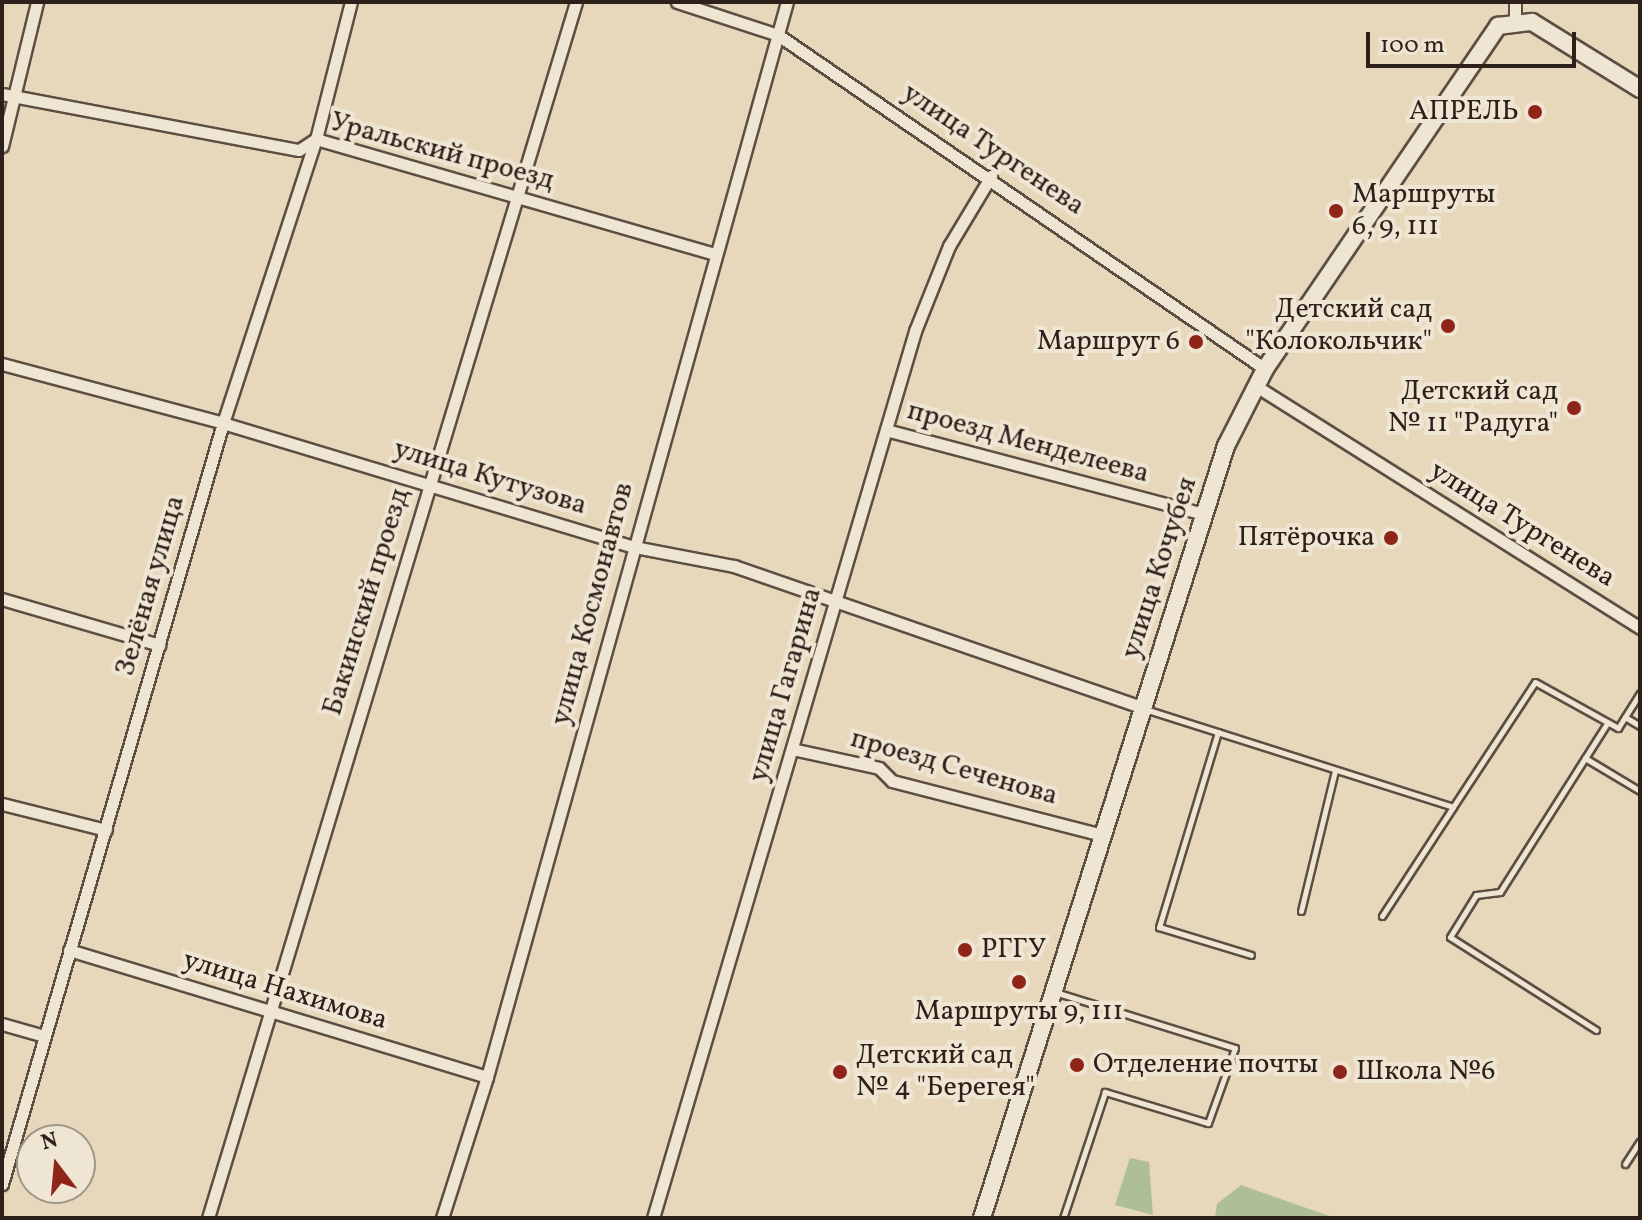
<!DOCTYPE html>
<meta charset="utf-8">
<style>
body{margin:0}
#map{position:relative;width:1642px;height:1220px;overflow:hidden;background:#e7d7bb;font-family:Vollkorn,serif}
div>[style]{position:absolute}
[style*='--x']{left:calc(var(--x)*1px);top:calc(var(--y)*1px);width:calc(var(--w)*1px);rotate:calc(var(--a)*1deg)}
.green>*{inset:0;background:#afbf95}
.roads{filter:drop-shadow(2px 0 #5c4e43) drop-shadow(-2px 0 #5c4e43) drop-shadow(0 2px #5c4e43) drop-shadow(0 -2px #5c4e43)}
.service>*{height:5px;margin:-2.5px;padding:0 2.5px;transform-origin:2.5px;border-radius:2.5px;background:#efe5d3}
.minor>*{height:11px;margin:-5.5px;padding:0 5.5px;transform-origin:5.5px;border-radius:5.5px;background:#efe5d3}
.secondary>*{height:16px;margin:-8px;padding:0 8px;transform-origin:8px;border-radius:8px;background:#efe5d3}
.dots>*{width:22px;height:22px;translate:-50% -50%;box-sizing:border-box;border:4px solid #efe5d3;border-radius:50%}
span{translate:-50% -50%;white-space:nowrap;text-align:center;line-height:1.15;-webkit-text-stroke:8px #efe5d3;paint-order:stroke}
.poi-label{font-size:28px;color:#2e201b}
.right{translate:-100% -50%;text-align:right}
.left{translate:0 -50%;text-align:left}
.street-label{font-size:28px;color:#2e201b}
.frame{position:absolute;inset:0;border:4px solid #2e201b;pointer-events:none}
.north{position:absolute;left:16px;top:1124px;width:80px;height:80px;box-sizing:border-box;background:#efe5d3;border:2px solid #a29689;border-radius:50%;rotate:344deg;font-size:22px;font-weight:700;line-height:32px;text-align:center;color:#2e201b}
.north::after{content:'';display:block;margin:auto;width:28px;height:36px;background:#8f2418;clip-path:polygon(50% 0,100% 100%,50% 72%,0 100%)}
.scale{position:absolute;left:1366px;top:32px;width:210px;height:36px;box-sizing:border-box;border:4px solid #2e201b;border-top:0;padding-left:10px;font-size:24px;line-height:28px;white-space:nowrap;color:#2e201b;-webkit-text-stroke:6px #efe5d3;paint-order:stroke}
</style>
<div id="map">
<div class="green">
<div style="clip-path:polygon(1130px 1158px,1149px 1162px,1153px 1215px,1115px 1205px)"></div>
<div style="clip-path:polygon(1241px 1185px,1335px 1218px,1215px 1218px,1217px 1204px)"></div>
</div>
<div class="roads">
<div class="service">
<div style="--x:1148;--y:710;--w:320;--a:17.6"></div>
<div style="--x:1453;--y:807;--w:149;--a:-56.7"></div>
<div style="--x:1535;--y:682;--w:95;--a:29"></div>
<div style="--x:1618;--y:728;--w:41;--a:-57.8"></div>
<div style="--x:1625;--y:717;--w:17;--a:31"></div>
<div style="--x:1218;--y:732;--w:204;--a:106.8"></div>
<div style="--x:1159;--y:927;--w:96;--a:16.9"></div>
<div style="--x:1585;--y:758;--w:64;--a:31"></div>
<div style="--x:1301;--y:911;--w:145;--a:-76.4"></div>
<div style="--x:1382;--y:916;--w:130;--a:-56.9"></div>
<div style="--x:1058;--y:993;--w:185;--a:17.3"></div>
<div style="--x:1235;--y:1048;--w:80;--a:109.8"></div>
<div style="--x:1208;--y:1123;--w:108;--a:-163.2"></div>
<div style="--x:1105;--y:1092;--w:133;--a:108.4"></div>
<div style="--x:1596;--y:1030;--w:173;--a:-147.5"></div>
<div style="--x:1450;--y:937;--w:49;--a:-58.2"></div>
<div style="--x:1476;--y:895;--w:24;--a:-7"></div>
<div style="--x:1500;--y:892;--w:201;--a:-57.6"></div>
<div style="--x:1625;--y:1164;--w:27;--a:-57"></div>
</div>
<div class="minor">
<div style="--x:677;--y:2;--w:106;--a:18.1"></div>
<div style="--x:778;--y:35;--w:591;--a:34.44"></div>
<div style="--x:1515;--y:20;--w:18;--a:-90"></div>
<div style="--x:2;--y:94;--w:302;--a:10.7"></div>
<div style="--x:299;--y:150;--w:20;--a:-33"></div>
<div style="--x:316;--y:139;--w:414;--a:16.1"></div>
<div style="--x:2;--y:146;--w:148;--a:-76.3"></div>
<div style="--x:2;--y:364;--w:229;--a:14.9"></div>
<div style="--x:223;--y:423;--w:429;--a:16.8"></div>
<div style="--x:634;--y:547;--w:102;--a:10.8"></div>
<div style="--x:734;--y:566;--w:433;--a:19.1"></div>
<div style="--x:1256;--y:386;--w:454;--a:32.2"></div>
<div style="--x:886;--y:430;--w:330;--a:14.8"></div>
<div style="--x:2;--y:599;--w:164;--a:16.3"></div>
<div style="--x:792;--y:749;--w:89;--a:12.3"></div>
<div style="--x:879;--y:768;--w:18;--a:45"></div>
<div style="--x:892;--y:781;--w:218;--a:14.4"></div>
<div style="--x:2;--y:804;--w:107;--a:14"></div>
<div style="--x:69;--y:950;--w:437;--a:16.9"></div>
<div style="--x:2;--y:1024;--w:44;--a:15.9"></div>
<div style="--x:2;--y:1184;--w:792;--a:-73.81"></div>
<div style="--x:223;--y:423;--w:299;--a:-71.9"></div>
<div style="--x:316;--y:139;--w:141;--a:-75.7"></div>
<div style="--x:208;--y:1218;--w:1270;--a:-73.16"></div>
<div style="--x:442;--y:1218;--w:148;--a:-72.3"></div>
<div style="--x:487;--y:1077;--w:1116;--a:-74.41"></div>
<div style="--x:653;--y:1218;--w:925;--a:-73.54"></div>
<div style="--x:915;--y:331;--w:92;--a:-68.2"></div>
<div style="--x:949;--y:246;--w:82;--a:-59"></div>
</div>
<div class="secondary">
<div style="--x:982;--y:1218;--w:810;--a:-72.46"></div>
<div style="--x:1226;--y:446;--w:86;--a:-63.1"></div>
<div style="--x:1265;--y:369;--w:415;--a:-55.8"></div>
<div style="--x:1498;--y:26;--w:34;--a:-7"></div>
<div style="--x:1532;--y:22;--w:127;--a:31.8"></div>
</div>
</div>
<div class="dots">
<div style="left:1535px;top:112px;background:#8f2418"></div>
<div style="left:1336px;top:211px;background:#8f2418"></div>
<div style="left:1448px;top:326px;background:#8f2418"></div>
<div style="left:1196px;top:342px;background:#8f2418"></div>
<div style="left:1574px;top:408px;background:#8f2418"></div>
<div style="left:1391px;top:538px;background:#8f2418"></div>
<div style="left:965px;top:950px;background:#8f2418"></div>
<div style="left:1019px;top:982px;background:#8f2418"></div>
<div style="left:1077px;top:1065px;background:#8f2418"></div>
<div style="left:840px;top:1072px;background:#8f2418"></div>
<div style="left:1340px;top:1072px;background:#8f2418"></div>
</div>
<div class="poi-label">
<span class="right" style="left:1519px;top:112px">АПРЕЛЬ</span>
<span class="left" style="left:1352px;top:211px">Маршруты<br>6, 9, 111</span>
<span class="right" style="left:1432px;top:326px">Детский сад<br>"Колокольчик"</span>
<span class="right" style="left:1180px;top:342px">Маршрут 6</span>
<span class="right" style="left:1558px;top:408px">Детский сад<br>№ 11 "Радуга"</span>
<span class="right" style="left:1375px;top:538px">Пятёрочка</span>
<span class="left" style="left:981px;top:950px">РГГУ</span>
<span style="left:1019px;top:1012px">Маршруты 9, 111</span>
<span class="left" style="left:856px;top:1072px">Детский сад<br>№ 4 "Берегея"</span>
<span class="left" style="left:1093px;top:1065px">Отделение почты</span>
<span class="left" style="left:1356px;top:1072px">Школа №6</span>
</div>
<div class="street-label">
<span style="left:993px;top:150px;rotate:34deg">улица Тургенева</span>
<span style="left:442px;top:152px;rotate:15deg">Уральский проезд</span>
<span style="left:1028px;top:443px;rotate:15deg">проезд Менделеева</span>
<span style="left:490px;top:478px;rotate:17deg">улица Кутузова</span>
<span style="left:1522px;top:525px;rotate:32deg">улица Тургенева</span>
<span style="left:1160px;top:568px;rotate:-72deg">улица Кочубея</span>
<span style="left:151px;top:586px;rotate:-74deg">Зелёная улица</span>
<span style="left:367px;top:602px;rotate:-73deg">Бакинский проезд</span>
<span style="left:593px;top:604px;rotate:-75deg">улица Космонавтов</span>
<span style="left:786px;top:685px;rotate:-74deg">улица Гагарина</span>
<span style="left:954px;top:768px;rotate:16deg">проезд Сеченова</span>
<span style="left:285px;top:991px;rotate:17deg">улица Нахимова</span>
</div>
<div class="frame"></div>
<div class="north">N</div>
<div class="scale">100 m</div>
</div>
